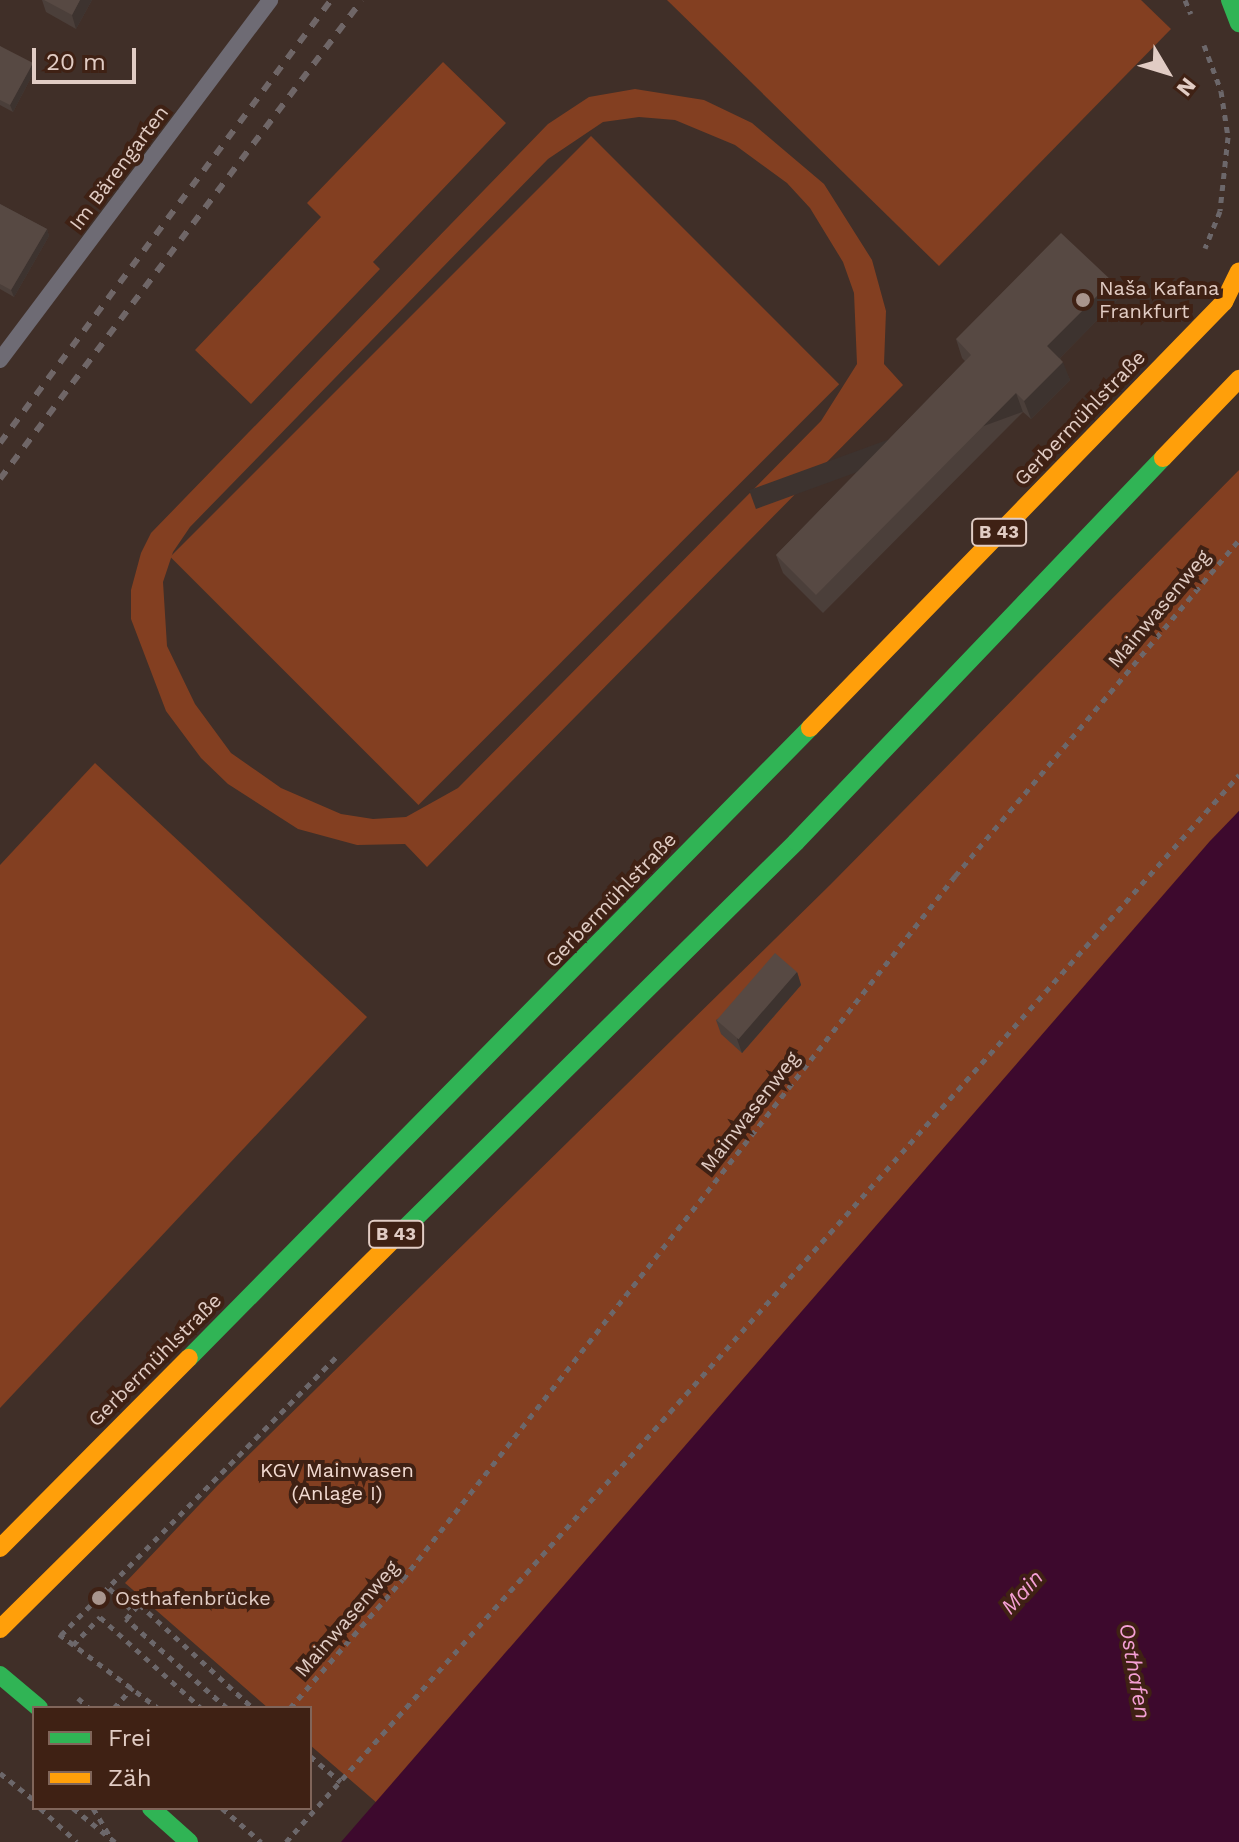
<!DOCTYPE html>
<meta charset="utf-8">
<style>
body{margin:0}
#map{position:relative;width:1239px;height:1842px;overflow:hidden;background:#402f28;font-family:"Work Sans",sans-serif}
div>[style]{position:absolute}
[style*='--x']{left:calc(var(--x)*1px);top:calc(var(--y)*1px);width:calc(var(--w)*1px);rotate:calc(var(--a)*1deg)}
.green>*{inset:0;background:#833f21;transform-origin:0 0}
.water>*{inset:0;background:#3d092d}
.path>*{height:5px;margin-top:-2.5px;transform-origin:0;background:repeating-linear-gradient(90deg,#6c676a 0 6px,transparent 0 12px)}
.lane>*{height:16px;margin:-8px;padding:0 8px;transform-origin:8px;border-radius:8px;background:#6e6b74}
.fast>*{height:18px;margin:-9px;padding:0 9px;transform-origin:9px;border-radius:9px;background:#30b455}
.slow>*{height:18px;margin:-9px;padding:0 9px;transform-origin:9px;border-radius:9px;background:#ff9f0a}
.rail>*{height:6px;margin-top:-3px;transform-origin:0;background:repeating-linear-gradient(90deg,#6f6667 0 10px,transparent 0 20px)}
.fast-bridge>*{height:18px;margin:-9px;padding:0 9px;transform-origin:9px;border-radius:9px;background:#30b455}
.wall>*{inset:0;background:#4b3f3a}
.shaded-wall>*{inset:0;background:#3d332f;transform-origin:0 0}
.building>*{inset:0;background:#574943;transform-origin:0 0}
.dots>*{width:22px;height:22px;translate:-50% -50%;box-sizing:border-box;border:4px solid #3f2114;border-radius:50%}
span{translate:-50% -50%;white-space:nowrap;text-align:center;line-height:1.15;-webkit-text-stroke:8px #3f2114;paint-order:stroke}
.shield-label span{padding:2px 6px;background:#3f2114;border:2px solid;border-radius:6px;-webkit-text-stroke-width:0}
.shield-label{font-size:18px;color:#e1ccc4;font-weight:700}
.street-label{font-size:20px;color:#e1ccc4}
.poi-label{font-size:20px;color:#e1ccc4}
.left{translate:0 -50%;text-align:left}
.park-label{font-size:20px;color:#f2dad1}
.water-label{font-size:22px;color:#f49fd4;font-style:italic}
.legend{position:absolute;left:32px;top:1706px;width:280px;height:104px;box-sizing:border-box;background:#3f2114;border:2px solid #80655a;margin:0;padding:10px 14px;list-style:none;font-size:24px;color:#e1ccc4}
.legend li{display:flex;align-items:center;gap:16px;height:40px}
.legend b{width:40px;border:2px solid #80655a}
.north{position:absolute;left:1127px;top:32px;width:80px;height:80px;-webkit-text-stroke:6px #3f2114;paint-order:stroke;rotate:128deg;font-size:22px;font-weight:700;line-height:32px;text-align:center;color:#e1ccc4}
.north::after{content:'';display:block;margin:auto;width:28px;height:36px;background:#e1ccc4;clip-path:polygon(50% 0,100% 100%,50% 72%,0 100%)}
.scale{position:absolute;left:32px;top:48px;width:104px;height:36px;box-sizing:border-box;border:4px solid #e1ccc4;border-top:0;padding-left:10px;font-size:24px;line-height:28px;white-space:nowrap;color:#e1ccc4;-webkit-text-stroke:6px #3f2114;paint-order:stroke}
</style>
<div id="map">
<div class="green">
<div style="clip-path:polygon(667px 0,1141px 0,1171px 29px,939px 266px)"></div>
<div style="clip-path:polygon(443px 62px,506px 123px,373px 262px,380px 269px,251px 404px,195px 350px,321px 217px,307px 203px)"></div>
<div style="clip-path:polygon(evenodd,635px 89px,704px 100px,752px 123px,824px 184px,872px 260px,886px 311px,884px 364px,903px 385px,427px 867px,405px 844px,357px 845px,298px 829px,228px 784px,201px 758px,166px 711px,131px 619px,131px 590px,141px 553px,151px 533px,548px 124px,589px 97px,635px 89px,639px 117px,675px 120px,735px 145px,787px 183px,810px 208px,843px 262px,854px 293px,857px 364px,821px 421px,458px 788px,406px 817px,373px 819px,341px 814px,281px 788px,231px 753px,195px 704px,167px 646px,163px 582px,173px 552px,190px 527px,548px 159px,603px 122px,639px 117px)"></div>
<div style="left:591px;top:136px;width:351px;height:595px;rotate:45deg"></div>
<div style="clip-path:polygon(1239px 470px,1239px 811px,377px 1803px,310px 1745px,310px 1708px,268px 1708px,125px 1583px,218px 1485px,831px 884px)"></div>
<div style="clip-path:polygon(95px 763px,367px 1017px,0 1408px,0 865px)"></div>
</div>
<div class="water">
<div style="clip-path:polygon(1239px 811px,1239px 1842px,341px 1842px,1210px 841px)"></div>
</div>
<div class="path">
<div style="--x:1185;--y:0;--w:15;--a:67"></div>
<div style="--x:1204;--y:45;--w:49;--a:69.7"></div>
<div style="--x:1221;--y:91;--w:47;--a:81.3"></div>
<div style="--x:1228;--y:137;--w:74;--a:96.2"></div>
<div style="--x:1220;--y:211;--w:40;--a:112"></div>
<div style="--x:109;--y:1588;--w:33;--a:44"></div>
<div style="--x:59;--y:1634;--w:124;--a:36.8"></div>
<div style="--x:61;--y:1635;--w:394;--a:-45.3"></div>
<div style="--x:73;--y:1645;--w:39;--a:-46"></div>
<div style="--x:100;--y:1617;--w:136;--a:42"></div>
<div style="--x:78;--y:1698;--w:15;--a:42"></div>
<div style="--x:114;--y:1708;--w:28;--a:-48"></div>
<div style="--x:227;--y:1708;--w:135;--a:-138.6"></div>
<div style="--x:126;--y:1619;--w:20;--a:-49"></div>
<div style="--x:139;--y:1604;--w:154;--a:42.4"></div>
<div style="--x:290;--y:1708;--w:171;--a:-48.8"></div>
<div style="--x:403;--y:1579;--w:894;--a:-51.86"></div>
<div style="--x:955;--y:876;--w:440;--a:-49.8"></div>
<div style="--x:310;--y:1756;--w:40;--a:40"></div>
<div style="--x:0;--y:1773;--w:43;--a:38.5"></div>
<div style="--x:40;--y:1808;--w:50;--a:42.6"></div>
<div style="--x:73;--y:1808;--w:54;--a:39"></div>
<div style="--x:93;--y:1808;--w:33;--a:59"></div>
<div style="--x:222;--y:1808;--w:52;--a:41.1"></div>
<div style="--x:286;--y:1842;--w:1431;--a:-48.23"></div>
</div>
<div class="lane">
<div style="--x:0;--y:360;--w:450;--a:-53.1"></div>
</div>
<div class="fast">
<div style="--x:1230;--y:0;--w:25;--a:69"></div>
<div style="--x:393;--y:1240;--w:566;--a:-44.64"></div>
<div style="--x:796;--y:842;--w:531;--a:-46.3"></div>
<div style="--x:189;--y:1358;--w:885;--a:-45.41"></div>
<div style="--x:0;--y:1675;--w:51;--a:40.2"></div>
</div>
<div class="slow">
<div style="--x:1163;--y:458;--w:110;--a:-46.1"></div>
<div style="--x:810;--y:728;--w:594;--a:-45.82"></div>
<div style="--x:1224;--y:302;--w:34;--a:-64"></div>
<div style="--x:0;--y:1548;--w:268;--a:-45.2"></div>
<div style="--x:0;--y:1629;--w:553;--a:-44.71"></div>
</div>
<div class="rail">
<div style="--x:0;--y:443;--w:553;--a:-53.23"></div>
<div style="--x:0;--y:479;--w:600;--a:-52.92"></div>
</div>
<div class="fast-bridge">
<div style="--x:151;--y:1808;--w:51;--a:41.8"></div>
</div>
<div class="wall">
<div style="clip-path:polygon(42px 0,92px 0,76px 29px,46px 12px)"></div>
<div style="clip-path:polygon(0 46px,35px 70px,13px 112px,0 105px)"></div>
<div style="clip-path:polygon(0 204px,47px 229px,49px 236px,14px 297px,0 289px)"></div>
<div style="clip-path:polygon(1118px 299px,1060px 358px,1070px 380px,1031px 419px,1023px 412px,823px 613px,783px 573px,776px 555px,965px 361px,962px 358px,956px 339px)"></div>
<div style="clip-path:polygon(797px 972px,801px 985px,742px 1053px,721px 1034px,716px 1020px)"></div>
</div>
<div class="shaded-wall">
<div style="clip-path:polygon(80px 0,92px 0,76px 29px,72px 15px)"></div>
<div style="clip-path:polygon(33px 63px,35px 70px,13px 112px,10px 105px)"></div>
<div style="clip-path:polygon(47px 229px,49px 236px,14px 297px,11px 290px)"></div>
<div style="clip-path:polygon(1112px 281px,1118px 299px,1054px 364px,1047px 346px)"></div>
<div style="clip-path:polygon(1063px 362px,1070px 380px,1031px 419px,1024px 401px)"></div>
<div style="left:1016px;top:393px;width:20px;height:284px;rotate:70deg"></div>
<div style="clip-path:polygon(797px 972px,801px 985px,742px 1053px,737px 1039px)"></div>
</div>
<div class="building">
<div style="clip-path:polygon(44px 0,80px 0,72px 15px)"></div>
<div style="clip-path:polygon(0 46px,33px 63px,10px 105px,0 100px)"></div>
<div style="clip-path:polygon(0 204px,47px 229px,11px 290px,0 284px)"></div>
<div style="clip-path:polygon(1061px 233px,1112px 281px,1047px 346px,1063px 362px,1024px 401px,1016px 393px,816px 595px,776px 555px,971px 355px,956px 339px)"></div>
<div style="left:775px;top:953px;width:29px;height:89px;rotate:41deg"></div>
</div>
<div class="dots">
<div style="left:1083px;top:300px;background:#a9958d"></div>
<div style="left:99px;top:1598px;background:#a9958d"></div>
</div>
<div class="shield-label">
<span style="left:999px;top:532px">B 43</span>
<span style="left:396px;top:1234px">B 43</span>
</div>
<div class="street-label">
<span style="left:119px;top:168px;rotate:-53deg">Im Bärengarten</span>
<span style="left:1080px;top:418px;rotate:-46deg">Gerbermühlstraße</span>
<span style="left:1159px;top:609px;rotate:-50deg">Mainwasenweg</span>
<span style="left:611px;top:900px;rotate:-46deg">Gerbermühlstraße</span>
<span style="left:750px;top:1112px;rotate:-52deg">Mainwasenweg</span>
<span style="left:155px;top:1360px;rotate:-45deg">Gerbermühlstraße</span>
<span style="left:347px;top:1619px;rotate:-49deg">Mainwasenweg</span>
</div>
<div class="poi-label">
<span class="left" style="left:1099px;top:300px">Naša Kafana<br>Frankfurt</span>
<span class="left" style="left:115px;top:1598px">Osthafenbrücke</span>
</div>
<div class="park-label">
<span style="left:337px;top:1482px">KGV Mainwasen<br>(Anlage I)</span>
</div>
<div class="water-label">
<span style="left:1022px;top:1592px;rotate:-48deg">Main</span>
<span style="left:1135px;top:1671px;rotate:80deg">Osthafen</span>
</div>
<ul class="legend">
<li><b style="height:10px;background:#30b455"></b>Frei</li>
<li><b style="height:10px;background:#ff9f0a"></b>Zäh</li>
</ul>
<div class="north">N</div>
<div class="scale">20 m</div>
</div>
